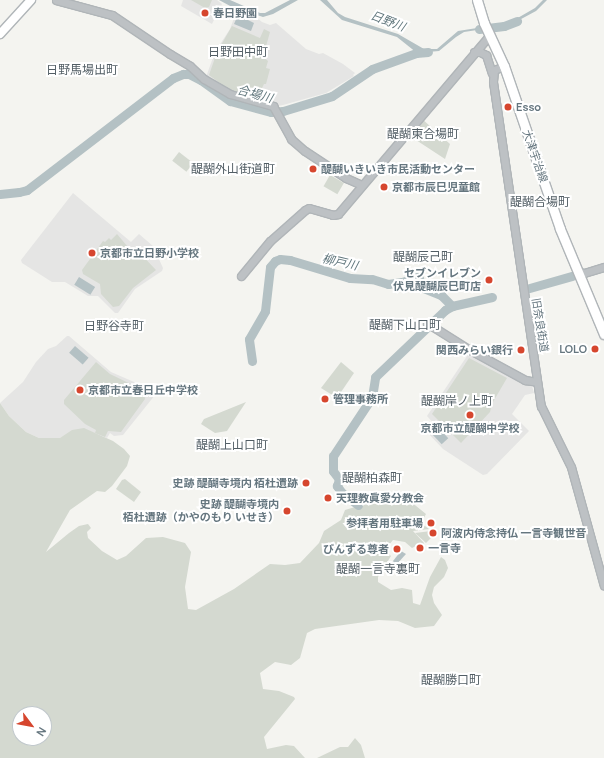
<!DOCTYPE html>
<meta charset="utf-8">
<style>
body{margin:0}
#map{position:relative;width:604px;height:758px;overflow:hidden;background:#f4f4f0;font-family:Manrope,"Noto Sans JP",sans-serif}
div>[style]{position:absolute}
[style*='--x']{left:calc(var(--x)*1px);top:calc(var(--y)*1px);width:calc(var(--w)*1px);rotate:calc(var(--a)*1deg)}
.built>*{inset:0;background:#e5e5e4}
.green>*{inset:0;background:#d4d9d0;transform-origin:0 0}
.water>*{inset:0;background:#b4c1c4;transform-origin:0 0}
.river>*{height:9px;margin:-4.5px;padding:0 4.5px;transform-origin:4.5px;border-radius:4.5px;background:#b4c1c4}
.roads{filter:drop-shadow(1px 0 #b0b5b8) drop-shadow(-1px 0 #b0b5b8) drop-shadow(0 1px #b0b5b8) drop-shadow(0 -1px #b0b5b8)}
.tertiary>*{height:7px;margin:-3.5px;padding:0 3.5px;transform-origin:3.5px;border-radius:3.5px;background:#bdc1c4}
.secondary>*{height:8px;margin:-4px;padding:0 4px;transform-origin:4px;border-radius:4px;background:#fff}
.primary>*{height:9px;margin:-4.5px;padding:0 4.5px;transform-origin:4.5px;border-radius:4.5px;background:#fff}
.dots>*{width:11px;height:11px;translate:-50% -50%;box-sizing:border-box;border:2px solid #fff;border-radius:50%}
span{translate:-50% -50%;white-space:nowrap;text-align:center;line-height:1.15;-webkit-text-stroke:4px #fff;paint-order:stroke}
.poi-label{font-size:11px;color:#65767f;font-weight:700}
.left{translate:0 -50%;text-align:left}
.right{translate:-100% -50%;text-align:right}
.street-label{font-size:11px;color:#65767f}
.water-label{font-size:12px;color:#61777d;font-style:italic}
.neighbourhood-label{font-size:12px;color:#525e65}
.north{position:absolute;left:12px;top:706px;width:40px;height:40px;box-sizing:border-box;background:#fff;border:1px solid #c1c8cc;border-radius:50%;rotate:122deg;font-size:11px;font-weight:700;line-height:16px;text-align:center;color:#65767f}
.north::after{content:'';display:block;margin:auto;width:14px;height:18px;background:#d6462e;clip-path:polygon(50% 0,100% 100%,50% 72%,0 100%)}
</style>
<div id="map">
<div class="built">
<div style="clip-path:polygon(183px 0,217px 0,222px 4px,212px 24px,181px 6px)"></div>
<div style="clip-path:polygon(237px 10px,256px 17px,262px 22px,270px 25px,276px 23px,306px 49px,319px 54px,323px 53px,343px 64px,355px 73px,353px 75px,354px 76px,326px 93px,283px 105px,278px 106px,229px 91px,206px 77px,215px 52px,230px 29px)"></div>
<div style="clip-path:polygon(73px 193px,131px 242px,139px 234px,153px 246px,163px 268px,162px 271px,135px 289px,118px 313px,115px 313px,98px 296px,88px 296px,65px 282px,52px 282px,22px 263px,21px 260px)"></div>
<div style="clip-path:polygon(67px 336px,69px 336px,111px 372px,141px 385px,155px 395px,123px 435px,114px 436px,110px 433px,107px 438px,89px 431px,52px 440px,39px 438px,26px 432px,9px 416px,0 403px,23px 382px,36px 362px,48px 349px,56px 346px)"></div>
<div style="clip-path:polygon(469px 353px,518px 381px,532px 386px,534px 393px,525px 395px,512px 414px,529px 431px,487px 474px,483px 475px,443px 449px,426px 431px,434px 424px,427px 416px)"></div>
</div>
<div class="green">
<div style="clip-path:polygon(191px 0,212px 0,209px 7px,205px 8px)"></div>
<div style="clip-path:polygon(232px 26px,260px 38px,264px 29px,270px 32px,263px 57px,268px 61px,266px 68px,270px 69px,266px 84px,264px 84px,258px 96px,229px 90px,209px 75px,217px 52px)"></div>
<div style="clip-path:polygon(421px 118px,450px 144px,445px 159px,416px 140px,425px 133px,417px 123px)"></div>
<div style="left:179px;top:152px;width:18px;height:11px;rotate:38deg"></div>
<div style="left:330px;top:175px;width:16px;height:13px;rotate:30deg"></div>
<div style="clip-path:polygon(117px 234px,133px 253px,137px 250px,156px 270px,133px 288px,119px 306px,113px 307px,101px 294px,100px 284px,83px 274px,82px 270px,103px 241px,105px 242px,109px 238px,111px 240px)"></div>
<div style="clip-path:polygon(469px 358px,507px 378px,493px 402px,490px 412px,461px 443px,432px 414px)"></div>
<div style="clip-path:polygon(96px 362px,110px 374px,143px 390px,145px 399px,121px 432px,108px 431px,105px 437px,95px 433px,96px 430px,85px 424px,64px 404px,64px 400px)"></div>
<div style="clip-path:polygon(341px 362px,354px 373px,337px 398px,321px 388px)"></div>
<div style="clip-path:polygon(246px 402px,227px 431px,215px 433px,201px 424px,204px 419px)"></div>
<div style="clip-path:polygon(evenodd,0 403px,9px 416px,26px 432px,39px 438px,60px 438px,72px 430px,84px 428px,113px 441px,124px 449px,130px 456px,127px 466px,112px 486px,105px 492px,97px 491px,70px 510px,46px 552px,69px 533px,79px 526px,88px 524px,91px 528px,87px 532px,88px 538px,102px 551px,117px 560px,126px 556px,146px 538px,163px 537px,185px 543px,191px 552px,185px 587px,188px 609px,196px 610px,234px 589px,270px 564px,285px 565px,300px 563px,319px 543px,324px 531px,341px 520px,345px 510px,362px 505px,368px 500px,393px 495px,405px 497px,426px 514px,421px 523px,429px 529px,413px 531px,424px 543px,422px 546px,420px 544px,412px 548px,405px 542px,393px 540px,385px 550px,391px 556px,378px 577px,378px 582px,391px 590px,402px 588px,412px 590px,413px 603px,420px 605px,430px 577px,441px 557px,445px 560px,448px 568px,444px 577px,434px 587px,432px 595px,434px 603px,442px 615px,434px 626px,415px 628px,398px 621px,379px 620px,315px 629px,307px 633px,300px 658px,291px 665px,275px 662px,260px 673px,263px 689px,279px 691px,294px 697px,295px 699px,264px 737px,267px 749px,286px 745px,294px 746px,305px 758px,0 758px,0 403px,20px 714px,44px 714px,44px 738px,20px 738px,20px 714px)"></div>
<div style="clip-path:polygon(125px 479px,141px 492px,134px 502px,116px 489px,122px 480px)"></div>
<div style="clip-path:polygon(431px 531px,435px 534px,426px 543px,415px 533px)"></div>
<div style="clip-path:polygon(355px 738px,361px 745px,365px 758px,317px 758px,340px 747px,348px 747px)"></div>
</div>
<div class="water">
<div style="clip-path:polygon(219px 0,230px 0,260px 13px,265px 13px,290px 0,298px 0,273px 14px,263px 17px,232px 7px)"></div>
<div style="clip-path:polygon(320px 0,327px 0,338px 13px,345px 17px,398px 34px,424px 49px,437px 49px,458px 31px,509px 23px,535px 8px,543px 0,547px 0,536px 11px,510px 25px,464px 32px,456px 37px,439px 51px,417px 53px,397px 37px,342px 20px)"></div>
<div style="clip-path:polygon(238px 15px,254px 23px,251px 31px,234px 24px)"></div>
<div style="left:79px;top:277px;width:19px;height:9px;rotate:32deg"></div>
<div style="left:75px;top:346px;width:18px;height:9px;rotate:41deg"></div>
<div style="left:436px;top:425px;width:18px;height:9px;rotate:47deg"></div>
<div style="clip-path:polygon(401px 551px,406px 554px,396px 565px,393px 561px)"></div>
</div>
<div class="river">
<div style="--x:479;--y:29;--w:25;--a:-7"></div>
<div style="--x:504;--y:26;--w:14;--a:-21"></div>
<div style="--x:0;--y:194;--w:19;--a:-6"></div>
<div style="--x:19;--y:192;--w:8;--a:-14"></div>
<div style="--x:27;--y:190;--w:184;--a:-37.5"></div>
<div style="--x:173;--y:78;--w:11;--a:-22"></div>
<div style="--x:183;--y:74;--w:6;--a:0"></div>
<div style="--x:189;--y:74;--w:13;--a:27"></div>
<div style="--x:201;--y:80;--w:36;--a:36"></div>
<div style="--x:230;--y:101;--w:42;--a:15"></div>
<div style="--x:271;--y:112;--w:12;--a:-5"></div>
<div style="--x:283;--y:111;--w:51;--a:-17"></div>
<div style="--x:332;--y:96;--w:48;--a:-34"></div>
<div style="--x:372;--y:69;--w:47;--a:-20"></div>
<div style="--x:416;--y:53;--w:12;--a:-5"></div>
<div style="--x:526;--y:289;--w:48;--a:-15.8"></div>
<div style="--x:252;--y:361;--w:22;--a:-98"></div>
<div style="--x:249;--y:339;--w:32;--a:-60"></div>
<div style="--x:265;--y:311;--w:44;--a:-83.5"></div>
<div style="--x:270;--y:267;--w:8;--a:-50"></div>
<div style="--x:275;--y:261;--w:5;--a:-22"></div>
<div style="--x:280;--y:259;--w:10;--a:6"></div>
<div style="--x:290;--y:260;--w:63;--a:16.7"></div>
<div style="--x:350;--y:278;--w:22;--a:3"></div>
<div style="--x:372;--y:279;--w:17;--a:17"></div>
<div style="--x:388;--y:284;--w:14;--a:-8"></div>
<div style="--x:402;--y:282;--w:16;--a:-18"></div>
<div style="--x:417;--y:277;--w:2;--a:27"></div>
<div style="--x:419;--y:278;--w:9;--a:77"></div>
<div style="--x:421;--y:287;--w:22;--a:22"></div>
<div style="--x:441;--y:295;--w:16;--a:45"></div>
<div style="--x:452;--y:306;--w:41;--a:-12.7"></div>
<div style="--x:358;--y:505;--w:20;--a:-143"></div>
<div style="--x:342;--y:493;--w:9;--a:-126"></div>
<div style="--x:337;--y:486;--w:7;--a:-74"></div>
<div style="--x:339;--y:479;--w:10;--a:-127"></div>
<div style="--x:333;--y:471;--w:15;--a:-90"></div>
<div style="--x:333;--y:456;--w:71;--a:-56.5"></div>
<div style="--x:372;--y:397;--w:20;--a:-81"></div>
<div style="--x:375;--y:377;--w:97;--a:-43.7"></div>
<div style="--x:445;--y:310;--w:8;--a:-30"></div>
</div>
<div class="roads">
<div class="tertiary">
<div style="--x:56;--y:0;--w:58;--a:15"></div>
<div style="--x:112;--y:15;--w:70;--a:33.9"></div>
<div style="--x:170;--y:54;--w:23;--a:31"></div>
<div style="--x:190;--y:66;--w:19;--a:43"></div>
<div style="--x:204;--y:79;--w:30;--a:30"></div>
<div style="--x:230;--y:94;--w:45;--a:15.6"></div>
<div style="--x:273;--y:106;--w:38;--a:61"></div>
<div style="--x:291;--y:139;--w:18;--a:41"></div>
<div style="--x:305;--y:151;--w:49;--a:33.4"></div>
<div style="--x:346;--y:178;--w:17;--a:24"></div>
<div style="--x:474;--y:52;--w:6;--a:0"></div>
<div style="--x:480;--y:52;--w:7;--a:27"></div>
<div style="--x:486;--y:55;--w:19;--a:72"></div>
<div style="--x:504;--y:66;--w:11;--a:158"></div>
<div style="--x:494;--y:70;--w:12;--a:95"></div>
<div style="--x:493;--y:82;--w:328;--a:81.6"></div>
<div style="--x:541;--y:406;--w:68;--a:63.8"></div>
<div style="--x:571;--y:467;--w:123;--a:74.5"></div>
<div style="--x:578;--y:272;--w:6;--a:9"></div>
<div style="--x:584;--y:273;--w:21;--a:-17"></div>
<div style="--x:241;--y:276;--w:45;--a:-50.4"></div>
<div style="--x:270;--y:241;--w:47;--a:-41.5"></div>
<div style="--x:305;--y:210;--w:4;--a:-27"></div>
<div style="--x:309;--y:208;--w:25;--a:16"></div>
<div style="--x:333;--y:215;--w:5;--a:-11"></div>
<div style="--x:338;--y:214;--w:235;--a:-49.7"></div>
<div style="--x:427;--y:323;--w:51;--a:32.1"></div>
<div style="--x:470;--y:350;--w:63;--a:28.6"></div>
<div style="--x:525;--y:380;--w:12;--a:9"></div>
</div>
<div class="secondary">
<div style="--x:0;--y:34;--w:46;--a:-47.6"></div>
</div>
<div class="primary">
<div style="--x:477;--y:0;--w:24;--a:73"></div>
<div style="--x:484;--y:23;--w:47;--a:65.1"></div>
<div style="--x:504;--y:66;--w:172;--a:71"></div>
<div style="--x:560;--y:229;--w:114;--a:67.3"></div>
</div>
</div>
<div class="dots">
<div style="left:205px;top:13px;background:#d6462e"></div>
<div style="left:508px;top:107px;background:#d6462e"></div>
<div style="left:313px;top:169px;background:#d6462e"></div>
<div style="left:384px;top:187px;background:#d6462e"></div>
<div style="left:92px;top:253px;background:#d6462e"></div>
<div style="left:489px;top:280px;background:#d6462e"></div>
<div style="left:595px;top:349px;background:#d6462e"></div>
<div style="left:521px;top:350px;background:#d6462e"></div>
<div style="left:80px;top:390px;background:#d6462e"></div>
<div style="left:325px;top:399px;background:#d6462e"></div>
<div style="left:470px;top:415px;background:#d6462e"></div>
<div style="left:306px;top:483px;background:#d6462e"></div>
<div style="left:328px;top:498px;background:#d6462e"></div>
<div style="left:287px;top:511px;background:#d6462e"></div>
<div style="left:431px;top:523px;background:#d6462e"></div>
<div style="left:433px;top:533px;background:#d6462e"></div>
<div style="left:420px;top:548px;background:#d6462e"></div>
<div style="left:397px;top:549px;background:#d6462e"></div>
</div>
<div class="poi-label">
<span class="left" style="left:213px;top:13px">春日野園</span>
<span class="left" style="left:516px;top:107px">Esso</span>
<span class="left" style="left:321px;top:169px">醍醐いきいき市民活動センター</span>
<span class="left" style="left:392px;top:187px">京都市辰巳児童館</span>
<span class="left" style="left:100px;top:253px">京都市立日野小学校</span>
<span class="right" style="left:481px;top:280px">セブンイレブン<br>伏見醍醐辰巳町店</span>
<span class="right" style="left:587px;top:349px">LOLO</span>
<span class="right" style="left:513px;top:350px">関西みらい銀行</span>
<span class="left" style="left:88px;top:390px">京都市立春日丘中学校</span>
<span class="left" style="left:333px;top:399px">管理事務所</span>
<span style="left:470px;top:428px">京都市立醍醐中学校</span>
<span class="right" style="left:298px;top:483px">史跡 醍醐寺境内 栢杜遺跡</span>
<span class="left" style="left:336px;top:498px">天理教眞愛分教会</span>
<span class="right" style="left:279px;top:511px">史跡 醍醐寺境内<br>栢杜遺跡（かやのもり いせき）</span>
<span class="right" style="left:423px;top:523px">参拝者用駐車場</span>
<span class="left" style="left:441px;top:533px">阿波内侍念持仏 一言寺観世音</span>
<span class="left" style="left:428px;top:548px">一言寺</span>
<span class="right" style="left:389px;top:549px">びんずる尊者</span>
</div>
<div class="street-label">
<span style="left:535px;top:156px;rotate:71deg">大津宇治線</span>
<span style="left:540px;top:325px;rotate:81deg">旧奈良街道</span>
</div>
<div class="water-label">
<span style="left:388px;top:21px;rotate:21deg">日野川</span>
<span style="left:255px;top:94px;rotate:15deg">合場川</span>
<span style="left:340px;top:262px;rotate:13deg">柳戸川</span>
</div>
<div class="neighbourhood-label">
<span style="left:238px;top:52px">日野田中町</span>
<span style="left:82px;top:70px">日野馬場出町</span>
<span style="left:423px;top:134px">醍醐東合場町</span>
<span style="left:233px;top:169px">醍醐外山街道町</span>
<span style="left:540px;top:202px">醍醐合場町</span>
<span style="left:423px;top:257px">醍醐辰己町</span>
<span style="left:405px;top:325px">醍醐下山口町</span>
<span style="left:114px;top:326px">日野谷寺町</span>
<span style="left:457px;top:401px">醍醐岸ノ上町</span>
<span style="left:232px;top:445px">醍醐上山口町</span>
<span style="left:372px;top:478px">醍醐柏森町</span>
<span style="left:378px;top:569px">醍醐一言寺裏町</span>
<span style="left:451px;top:680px">醍醐勝口町</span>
</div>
<div class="north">N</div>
</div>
